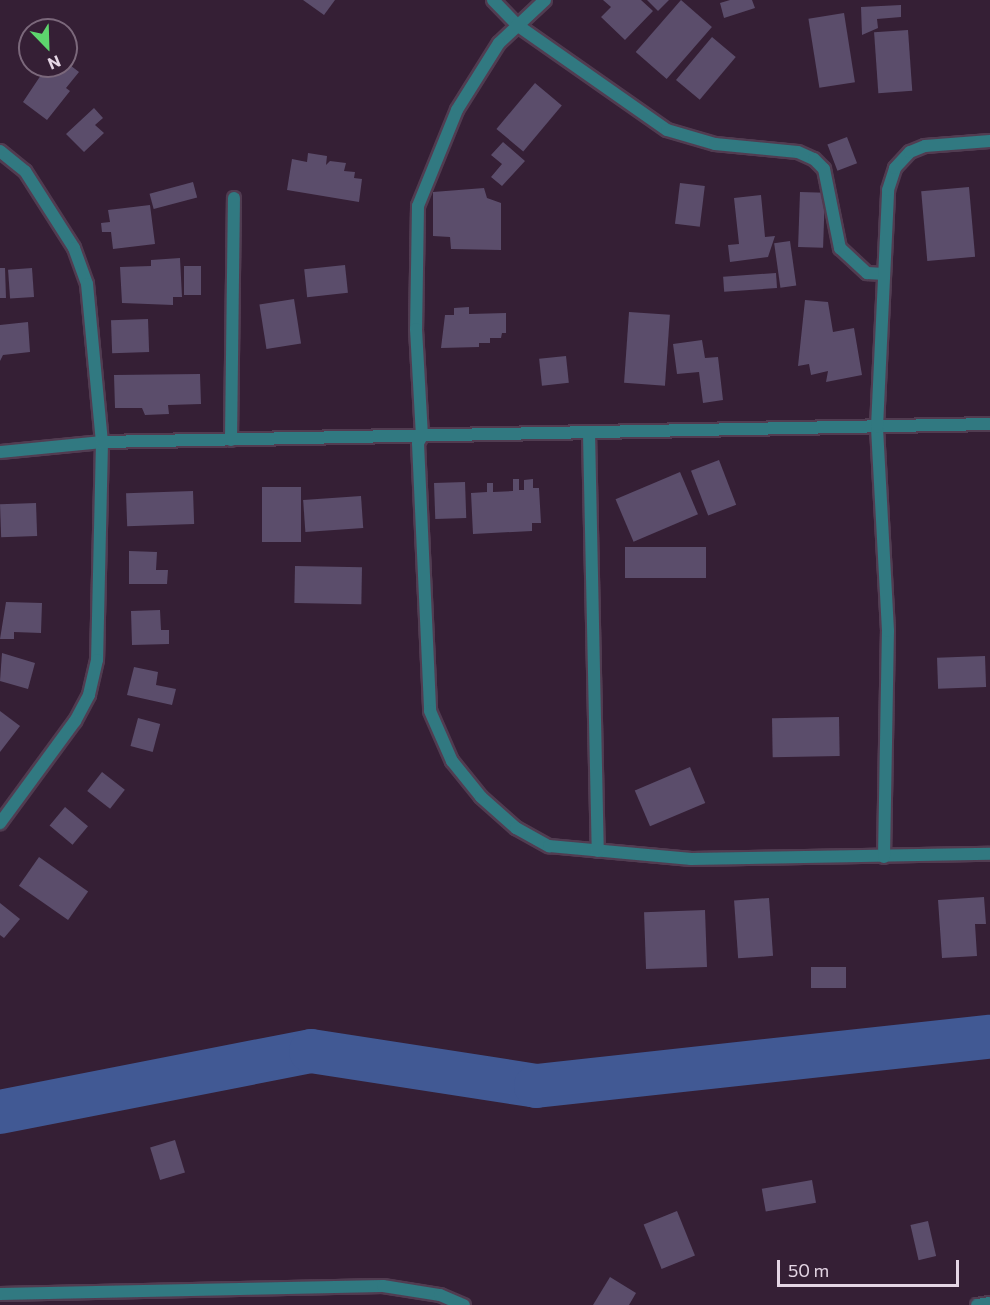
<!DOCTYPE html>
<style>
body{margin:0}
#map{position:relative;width:990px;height:1305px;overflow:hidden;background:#351f35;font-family:Commissioner,sans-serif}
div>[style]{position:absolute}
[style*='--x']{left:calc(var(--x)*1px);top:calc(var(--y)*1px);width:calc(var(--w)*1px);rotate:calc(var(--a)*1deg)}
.river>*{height:44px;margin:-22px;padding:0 22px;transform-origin:22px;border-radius:22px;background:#415994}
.building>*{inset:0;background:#5b4d6b;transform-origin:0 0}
.roads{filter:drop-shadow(2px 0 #513c51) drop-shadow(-2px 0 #513c51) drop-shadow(0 2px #513c51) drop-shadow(0 -2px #513c51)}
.street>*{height:12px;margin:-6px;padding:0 6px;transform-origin:6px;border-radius:6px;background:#317981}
span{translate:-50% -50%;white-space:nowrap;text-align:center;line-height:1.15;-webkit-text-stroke:6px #351f35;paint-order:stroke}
.north{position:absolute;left:18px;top:18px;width:60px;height:60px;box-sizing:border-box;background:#351f35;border:2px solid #7b687b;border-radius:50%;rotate:157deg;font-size:16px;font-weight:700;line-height:24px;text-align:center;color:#e5d6e5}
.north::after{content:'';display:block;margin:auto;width:21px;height:27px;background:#5dd56d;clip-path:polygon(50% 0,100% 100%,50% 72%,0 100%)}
.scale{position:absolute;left:777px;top:1260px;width:182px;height:27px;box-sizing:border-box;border:3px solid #e5d6e5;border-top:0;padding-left:8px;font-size:18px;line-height:21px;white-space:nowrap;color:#e5d6e5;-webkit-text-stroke:4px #351f35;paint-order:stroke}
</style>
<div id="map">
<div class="river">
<div style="--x:0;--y:1112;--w:317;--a:-11.1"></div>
<div style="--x:311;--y:1051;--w:228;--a:8.8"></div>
<div style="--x:536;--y:1086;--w:457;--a:-6.2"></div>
</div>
<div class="building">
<div style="clip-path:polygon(303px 0,335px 0,324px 15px)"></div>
<div style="clip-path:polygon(603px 0,641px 0,653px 11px,625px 40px,601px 17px,611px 7px)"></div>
<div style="clip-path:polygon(647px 0,669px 0,658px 11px)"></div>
<div style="left:681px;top:0;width:41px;height:69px;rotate:41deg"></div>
<div style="clip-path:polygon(730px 0,752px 0,755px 8px,724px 18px,720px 3px)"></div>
<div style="clip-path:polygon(901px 5px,901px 17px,877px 19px,878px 28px,862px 35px,861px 7px)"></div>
<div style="left:844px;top:13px;width:70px;height:36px;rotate:81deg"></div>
<div style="left:908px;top:30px;width:61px;height:34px;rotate:86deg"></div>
<div style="left:712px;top:37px;width:31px;height:56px;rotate:40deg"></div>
<div style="clip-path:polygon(66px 62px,79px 72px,66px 88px,70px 91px,47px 120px,23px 102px,47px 66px,66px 66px)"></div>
<div style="left:535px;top:83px;width:35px;height:60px;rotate:40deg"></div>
<div style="clip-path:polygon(94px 108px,103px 118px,95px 125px,104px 133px,84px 152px,66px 134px)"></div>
<div style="left:847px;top:137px;width:28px;height:21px;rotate:69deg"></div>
<div style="clip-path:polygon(503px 142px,525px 161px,502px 186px,491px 177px,502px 164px,491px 155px)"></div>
<div style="clip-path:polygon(308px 153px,327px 156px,326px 165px,330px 161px,346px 163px,344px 171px,355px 172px,354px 178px,362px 179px,359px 202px,287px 190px,292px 159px,307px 162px)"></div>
<div style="left:193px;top:182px;width:16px;height:45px;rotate:75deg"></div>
<div style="left:680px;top:183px;width:25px;height:41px;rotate:7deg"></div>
<div style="left:969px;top:187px;width:70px;height:48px;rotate:85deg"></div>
<div style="clip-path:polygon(484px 188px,487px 198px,501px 203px,501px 250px,451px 249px,450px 237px,433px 236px,433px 192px)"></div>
<div style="left:800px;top:192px;width:25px;height:55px;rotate:2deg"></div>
<div style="clip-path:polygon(761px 195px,765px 237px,775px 236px,768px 257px,730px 262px,728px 245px,739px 244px,734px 198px)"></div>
<div style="clip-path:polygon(150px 205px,155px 244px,113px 249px,111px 232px,102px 232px,101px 223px,110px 222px,108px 210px)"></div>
<div style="left:790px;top:241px;width:45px;height:16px;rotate:82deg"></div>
<div style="clip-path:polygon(180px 258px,182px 297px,173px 297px,173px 305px,122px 303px,120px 267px,151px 266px,151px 260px)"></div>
<div style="left:345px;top:265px;width:28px;height:41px;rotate:84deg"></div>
<div style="left:184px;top:266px;width:17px;height:29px"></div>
<div style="clip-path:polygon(0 268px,5px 268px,6px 298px,0 298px)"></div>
<div style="left:32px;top:268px;width:29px;height:24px;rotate:86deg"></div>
<div style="left:776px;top:273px;width:15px;height:53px;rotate:86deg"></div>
<div style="left:294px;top:299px;width:45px;height:35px;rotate:81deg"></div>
<div style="clip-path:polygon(805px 300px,828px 302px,833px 332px,854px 328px,862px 375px,826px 382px,828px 371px,811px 375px,809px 364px,798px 366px)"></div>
<div style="clip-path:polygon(469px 307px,469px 314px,506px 313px,506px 333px,502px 333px,501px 338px,490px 338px,490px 343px,479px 343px,479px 347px,441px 348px,445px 315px,454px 315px,454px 308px)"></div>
<div style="left:629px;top:312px;width:41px;height:71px;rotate:4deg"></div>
<div style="left:148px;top:319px;width:33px;height:37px;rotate:88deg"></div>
<div style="clip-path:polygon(28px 322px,30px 352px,3px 355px,0 361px,0 325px)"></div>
<div style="clip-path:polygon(702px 340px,705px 358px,718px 357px,723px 400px,703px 403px,699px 372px,677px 374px,673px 344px)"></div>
<div style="left:566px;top:356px;width:27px;height:27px;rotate:84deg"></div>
<div style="clip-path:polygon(200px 374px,201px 404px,168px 405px,169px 414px,145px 415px,142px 408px,115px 408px,114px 375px)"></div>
<div style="left:719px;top:460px;width:48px;height:30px;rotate:69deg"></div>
<div style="left:680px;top:472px;width:46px;height:70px;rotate:67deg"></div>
<div style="clip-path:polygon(513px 479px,519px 479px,519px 490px,524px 490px,524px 480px,533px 479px,533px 488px,539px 488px,541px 523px,532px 523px,532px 531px,473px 534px,471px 493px,487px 492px,487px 483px,493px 483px,493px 492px,513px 491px)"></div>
<div style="left:465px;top:482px;width:36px;height:31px;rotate:88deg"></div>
<div style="left:262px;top:487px;width:39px;height:55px"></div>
<div style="left:193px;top:491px;width:33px;height:67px;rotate:88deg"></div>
<div style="left:361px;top:496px;width:32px;height:58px;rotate:86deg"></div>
<div style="left:36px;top:503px;width:33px;height:36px;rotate:88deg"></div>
<div style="left:625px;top:547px;width:81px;height:31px"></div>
<div style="clip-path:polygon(129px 551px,157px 552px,156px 570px,168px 570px,167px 584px,129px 584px)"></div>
<div style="left:295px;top:566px;width:67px;height:37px;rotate:1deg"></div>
<div style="clip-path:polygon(6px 602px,42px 603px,41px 633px,14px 632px,14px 639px,0 639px)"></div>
<div style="clip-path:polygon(160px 610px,161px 630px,169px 630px,169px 644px,132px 645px,131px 611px)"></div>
<div style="clip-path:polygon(2px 653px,35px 663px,28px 689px,0 681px)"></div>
<div style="left:985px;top:656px;width:31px;height:48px;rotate:88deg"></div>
<div style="clip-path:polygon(134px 667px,158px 672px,156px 685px,176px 689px,172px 705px,127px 695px)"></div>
<div style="clip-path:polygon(0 711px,20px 726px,0 752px)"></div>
<div style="left:839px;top:717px;width:39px;height:67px;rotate:89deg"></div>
<div style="left:138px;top:718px;width:23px;height:29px;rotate:15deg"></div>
<div style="left:690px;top:767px;width:39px;height:60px;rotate:67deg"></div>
<div style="left:102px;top:772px;width:29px;height:24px;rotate:38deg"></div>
<div style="left:65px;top:807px;width:30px;height:24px;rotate:40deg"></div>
<div style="left:39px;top:857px;width:60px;height:35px;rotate:35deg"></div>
<div style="clip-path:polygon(984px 897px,986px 924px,975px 924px,977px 956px,942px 958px,938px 900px)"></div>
<div style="left:769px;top:898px;width:58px;height:35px;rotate:86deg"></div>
<div style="clip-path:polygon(0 903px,20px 919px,4px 938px,0 935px)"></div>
<div style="left:705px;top:910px;width:57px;height:61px;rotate:88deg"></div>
<div style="left:811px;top:967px;width:35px;height:21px"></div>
<div style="left:175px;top:1140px;width:34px;height:26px;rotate:73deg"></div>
<div style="left:812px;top:1180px;width:23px;height:51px;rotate:80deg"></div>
<div style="left:677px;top:1211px;width:48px;height:36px;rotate:68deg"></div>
<div style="left:928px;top:1221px;width:36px;height:18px;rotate:77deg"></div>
<div style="clip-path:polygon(610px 1277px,636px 1293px,629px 1305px,593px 1305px)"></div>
</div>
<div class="roads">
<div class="street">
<div style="--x:493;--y:0;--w:35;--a:46"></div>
<div style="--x:517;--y:25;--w:183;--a:35"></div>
<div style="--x:667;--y:130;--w:50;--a:16.3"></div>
<div style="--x:715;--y:144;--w:83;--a:5.5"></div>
<div style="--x:798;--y:152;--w:17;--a:24"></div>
<div style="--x:814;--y:159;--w:14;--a:45"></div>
<div style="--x:824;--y:169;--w:81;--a:78.6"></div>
<div style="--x:840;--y:248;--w:37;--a:43"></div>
<div style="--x:867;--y:273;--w:17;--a:3"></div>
<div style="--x:545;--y:0;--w:63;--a:136.9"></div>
<div style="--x:499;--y:43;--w:79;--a:122.1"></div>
<div style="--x:457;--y:110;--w:104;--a:112.1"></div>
<div style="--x:418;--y:206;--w:123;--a:90.9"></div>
<div style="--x:416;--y:329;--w:107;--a:86.8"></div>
<div style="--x:422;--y:436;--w:8;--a:120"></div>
<div style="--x:418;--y:443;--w:268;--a:87.4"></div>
<div style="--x:430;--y:711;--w:55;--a:66.3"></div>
<div style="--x:452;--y:761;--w:46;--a:51.1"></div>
<div style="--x:481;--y:797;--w:47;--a:41.5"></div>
<div style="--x:516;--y:828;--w:38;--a:29"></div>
<div style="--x:549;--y:846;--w:143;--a:5.2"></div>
<div style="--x:691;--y:859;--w:299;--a:-1"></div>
<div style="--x:0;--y:151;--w:32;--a:39"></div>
<div style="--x:25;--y:171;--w:91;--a:57.5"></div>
<div style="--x:74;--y:248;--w:38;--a:70"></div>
<div style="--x:87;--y:284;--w:159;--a:84.6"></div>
<div style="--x:102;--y:442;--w:218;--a:91.3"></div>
<div style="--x:97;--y:660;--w:36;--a:103"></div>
<div style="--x:89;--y:695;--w:30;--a:118"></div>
<div style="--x:75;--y:721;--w:127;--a:126.3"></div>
<div style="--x:589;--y:433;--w:418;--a:88.8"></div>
<div style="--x:231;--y:440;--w:242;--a:-89.3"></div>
<div style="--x:0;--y:452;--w:102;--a:-5.6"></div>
<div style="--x:102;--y:442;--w:888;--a:-1.16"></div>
<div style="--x:884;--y:857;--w:226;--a:-89"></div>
<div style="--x:888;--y:631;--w:204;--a:-93.1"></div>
<div style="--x:877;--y:427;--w:237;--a:-87.3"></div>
<div style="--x:888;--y:190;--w:23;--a:-72"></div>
<div style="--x:895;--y:168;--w:22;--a:-47"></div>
<div style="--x:910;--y:152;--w:16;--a:-22"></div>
<div style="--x:925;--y:146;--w:65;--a:-4.4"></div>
<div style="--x:0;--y:1294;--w:383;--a:-1.2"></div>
<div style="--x:383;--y:1286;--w:58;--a:9"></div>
<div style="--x:440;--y:1295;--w:26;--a:23"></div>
<div style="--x:977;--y:1305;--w:13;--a:-9"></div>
</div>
</div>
<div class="north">N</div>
<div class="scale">50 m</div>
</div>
